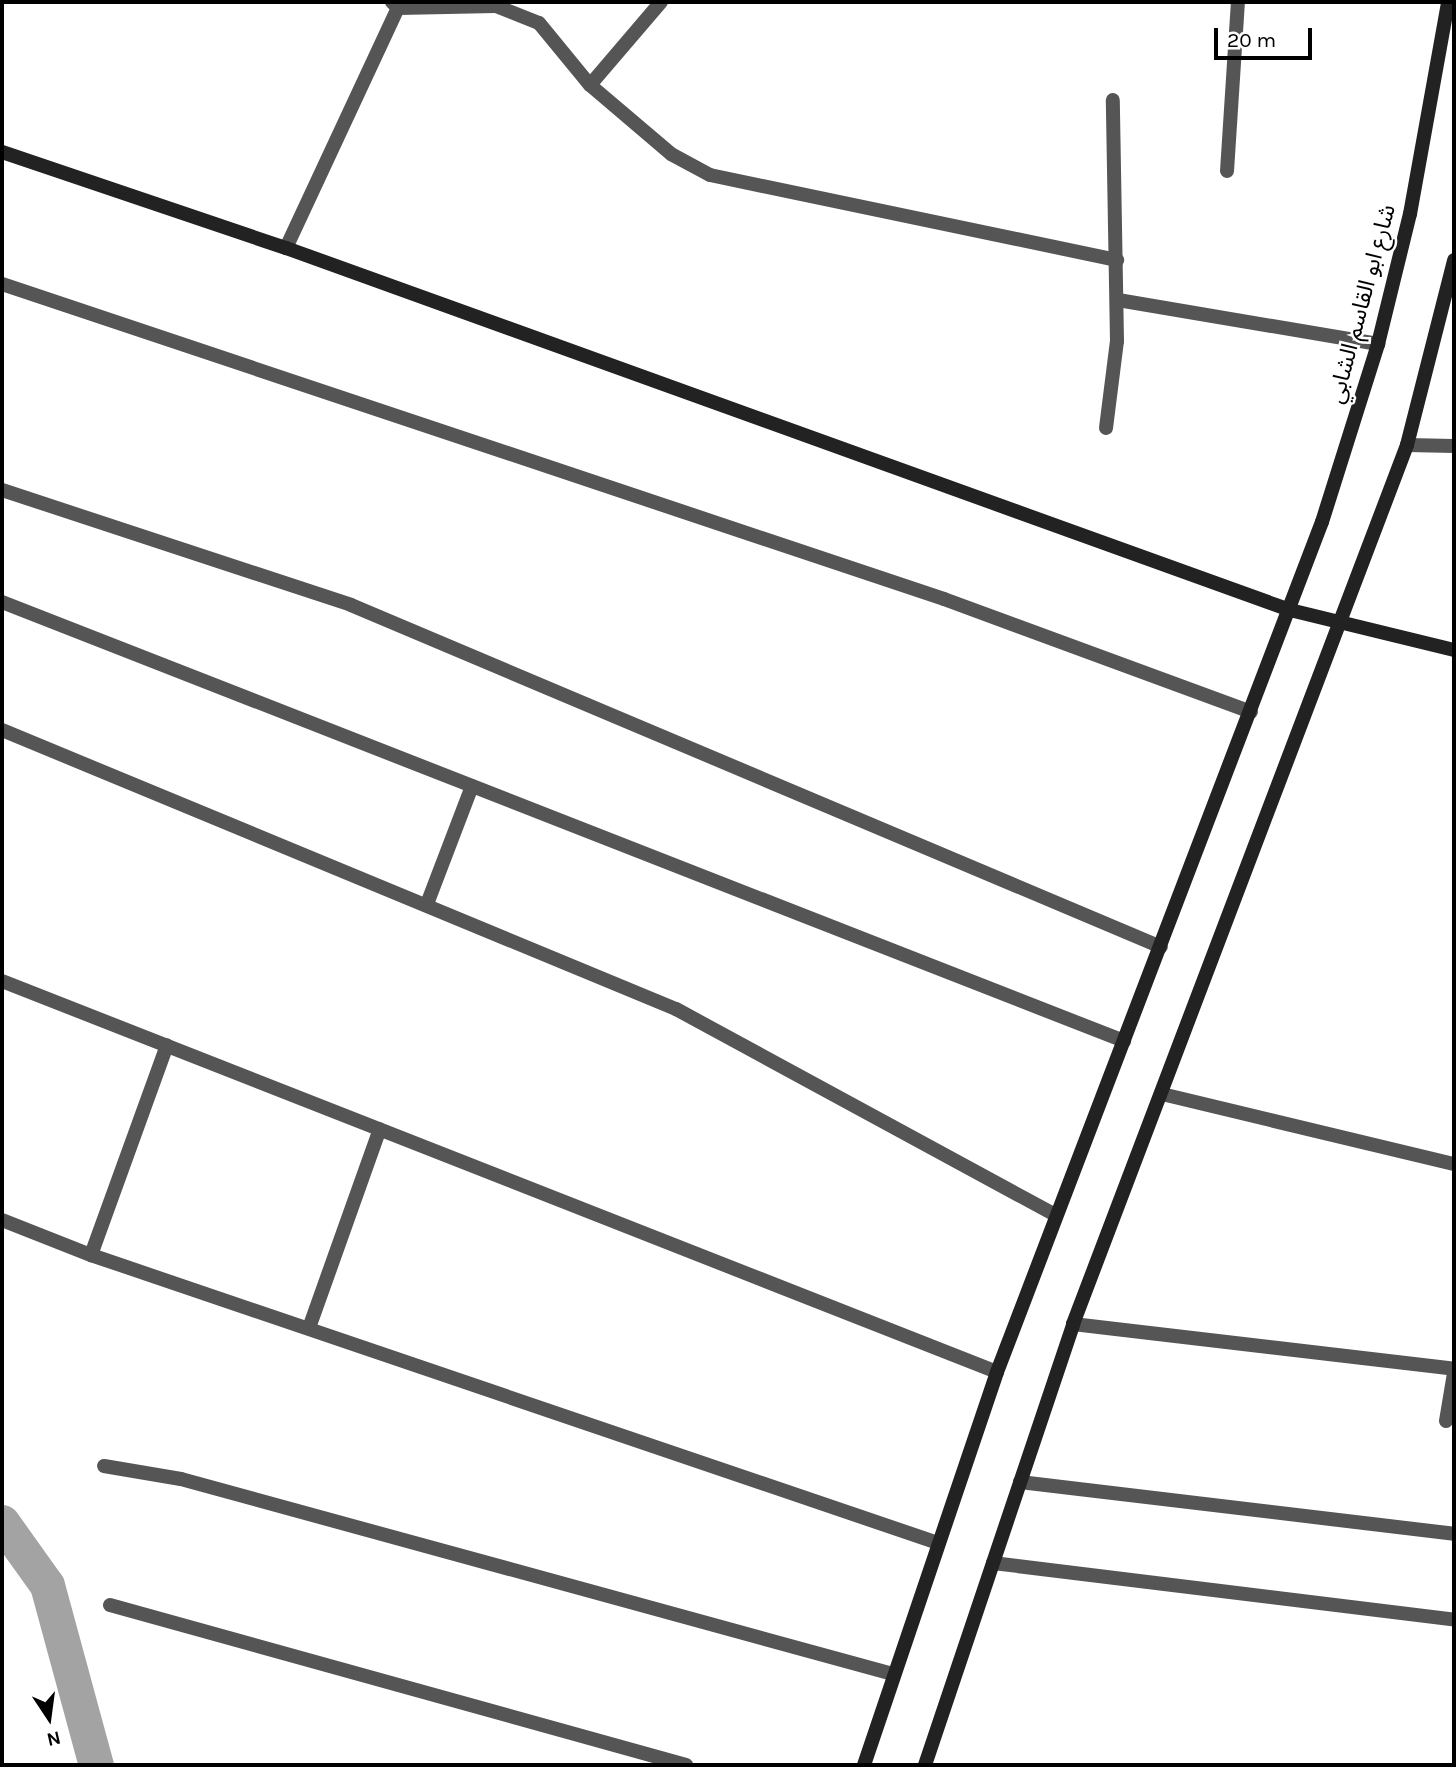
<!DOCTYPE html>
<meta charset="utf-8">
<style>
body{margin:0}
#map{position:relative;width:1456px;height:1767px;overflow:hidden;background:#fff;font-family:Karla,"Noto Sans Arabic",sans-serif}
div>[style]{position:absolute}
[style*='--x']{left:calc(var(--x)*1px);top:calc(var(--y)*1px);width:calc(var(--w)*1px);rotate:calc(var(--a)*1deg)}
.canal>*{height:35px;margin:-17.5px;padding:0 17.5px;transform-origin:17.5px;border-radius:17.5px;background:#a3a3a3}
.lane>*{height:14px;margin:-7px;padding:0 7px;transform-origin:7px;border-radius:7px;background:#555}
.street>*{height:14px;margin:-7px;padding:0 7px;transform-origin:7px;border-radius:7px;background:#555}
.secondary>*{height:14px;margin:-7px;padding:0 7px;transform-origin:7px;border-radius:7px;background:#222}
span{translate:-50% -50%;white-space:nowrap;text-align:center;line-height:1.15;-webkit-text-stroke:5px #fff;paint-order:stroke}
.street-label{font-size:23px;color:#000}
.frame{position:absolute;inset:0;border:4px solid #000;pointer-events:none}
.north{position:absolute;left:14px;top:1683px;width:70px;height:70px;-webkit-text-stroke:5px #fff;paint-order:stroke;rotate:167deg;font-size:19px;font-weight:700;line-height:28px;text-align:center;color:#000}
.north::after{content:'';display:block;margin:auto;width:24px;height:32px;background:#000;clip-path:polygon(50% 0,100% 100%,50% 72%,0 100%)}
.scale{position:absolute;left:1214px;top:28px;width:98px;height:32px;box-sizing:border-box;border:4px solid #000;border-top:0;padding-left:9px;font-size:21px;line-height:24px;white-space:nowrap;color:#000;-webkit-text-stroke:5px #fff;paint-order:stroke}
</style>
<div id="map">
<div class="canal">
<div style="--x:2;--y:1522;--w:77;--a:54.5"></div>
<div style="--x:47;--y:1585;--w:187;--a:74.8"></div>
</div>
<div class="lane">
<div style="--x:309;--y:1328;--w:211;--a:-70.4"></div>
</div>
<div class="street">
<div style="--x:392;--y:2;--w:8;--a:45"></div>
<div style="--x:398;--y:8;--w:98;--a:-1.2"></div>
<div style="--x:496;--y:6;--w:46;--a:21.6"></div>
<div style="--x:539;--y:23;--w:80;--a:50.6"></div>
<div style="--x:590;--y:85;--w:106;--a:40.4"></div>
<div style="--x:671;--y:154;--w:44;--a:28.3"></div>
<div style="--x:710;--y:175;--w:416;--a:11.8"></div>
<div style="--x:590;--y:85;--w:109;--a:-49.5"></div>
<div style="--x:1227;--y:171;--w:169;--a:-86.3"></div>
<div style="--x:286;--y:248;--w:265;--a:-65"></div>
<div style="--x:2;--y:284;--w:993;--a:18.49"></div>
<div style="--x:944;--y:599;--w:327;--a:20.2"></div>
<div style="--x:1118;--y:300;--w:264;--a:9.6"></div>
<div style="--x:1106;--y:428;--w:88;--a:-82.8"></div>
<div style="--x:1117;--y:341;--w:241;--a:-91"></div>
<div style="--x:1407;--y:445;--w:47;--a:1.2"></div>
<div style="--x:2;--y:490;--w:367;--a:18.2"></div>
<div style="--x:351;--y:605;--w:879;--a:22.89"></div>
<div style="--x:2;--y:602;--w:1205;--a:21.37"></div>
<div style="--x:2;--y:730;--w:729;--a:22.49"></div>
<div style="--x:676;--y:1009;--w:431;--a:28.5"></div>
<div style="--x:427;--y:904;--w:126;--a:-69.1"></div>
<div style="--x:2;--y:981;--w:1069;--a:21.45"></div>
<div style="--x:1162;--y:1094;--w:300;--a:13.5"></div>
<div style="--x:2;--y:1220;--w:96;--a:21.5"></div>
<div style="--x:91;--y:1255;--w:895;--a:18.78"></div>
<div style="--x:91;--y:1255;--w:223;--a:-70.1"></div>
<div style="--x:1073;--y:1324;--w:384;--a:6.7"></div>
<div style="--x:1446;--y:1421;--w:49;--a:-80.5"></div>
<div style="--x:104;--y:1466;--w:78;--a:9.6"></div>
<div style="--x:181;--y:1479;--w:738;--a:15.32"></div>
<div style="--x:1020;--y:1482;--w:437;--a:6.8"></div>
<div style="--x:993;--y:1563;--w:465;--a:7"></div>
<div style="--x:110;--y:1605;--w:598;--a:15.52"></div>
</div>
<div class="secondary">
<div style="--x:2;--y:152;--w:300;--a:18.7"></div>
<div style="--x:286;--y:248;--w:1067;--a:19.83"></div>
<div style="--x:1290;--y:610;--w:169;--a:13.7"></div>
<div style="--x:864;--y:1765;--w:415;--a:-71.3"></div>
<div style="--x:997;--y:1372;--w:910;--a:-69.08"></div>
<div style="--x:1322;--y:522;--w:187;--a:-72.5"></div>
<div style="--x:1378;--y:344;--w:134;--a:-76.2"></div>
<div style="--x:1410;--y:214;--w:215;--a:-79.8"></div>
<div style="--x:925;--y:1765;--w:465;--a:-71.4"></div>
<div style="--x:1073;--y:1324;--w:940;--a:-69.19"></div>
<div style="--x:1407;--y:445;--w:191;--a:-75.7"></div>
</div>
<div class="street-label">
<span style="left:1362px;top:304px;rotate:-75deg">شارع ابو القاسم الشابي</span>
</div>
<div class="frame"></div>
<div class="north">N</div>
<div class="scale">20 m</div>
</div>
